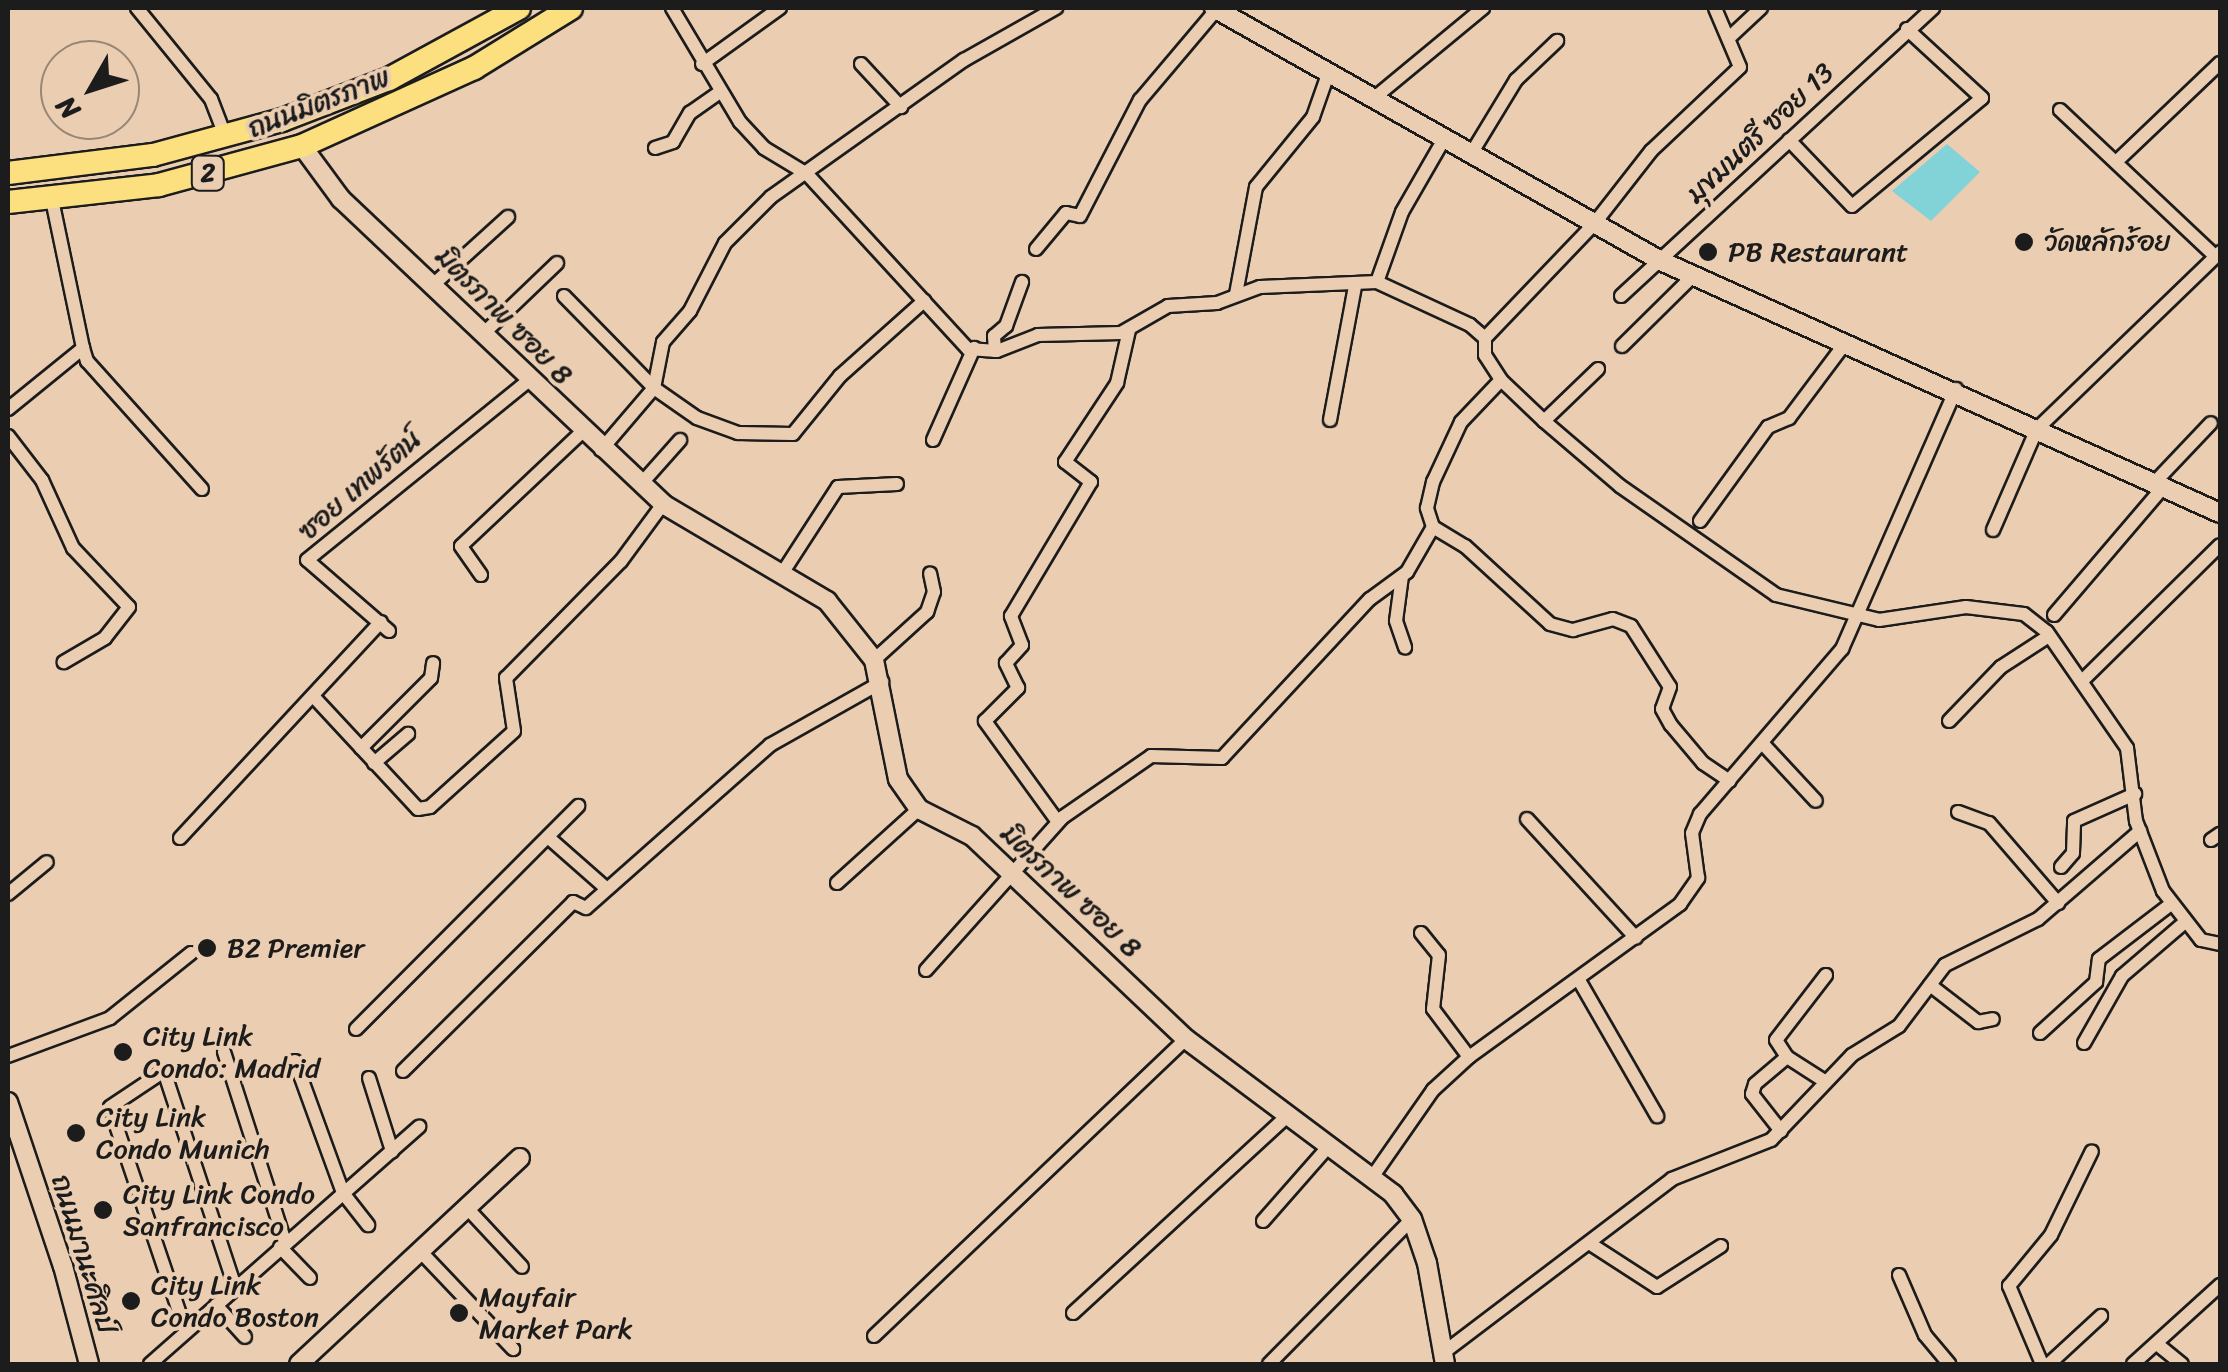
<!DOCTYPE html>
<meta charset="utf-8">
<style>
body{margin:0}
#map{position:relative;width:2228px;height:1372px;overflow:hidden;background:#ebceb2;font-family:Sriracha,"Playpen Sans Thai",sans-serif}
div>[style]{position:absolute}
[style*='--x']{left:calc(var(--x)*1px);top:calc(var(--y)*1px);width:calc(var(--w)*1px);rotate:calc(var(--a)*1deg)}
.water>*{inset:0;background:#81d3d7}
.roads{filter:drop-shadow(2px 0 #1c1c1c) drop-shadow(-2px 0 #1c1c1c) drop-shadow(0 2px #1c1c1c) drop-shadow(0 -2px #1c1c1c)}
.street>*{height:12px;margin:-6px;padding:0 6px;transform-origin:6px;border-radius:6px;background:#ebceb2}
.secondary>*{height:18px;margin:-9px;padding:0 9px;transform-origin:9px;border-radius:9px;background:#ebceb2}
.highway>*{height:22px;margin:-11px;padding:0 11px;transform-origin:11px;border-radius:11px;background:#fce080}
.dots>*{width:28px;height:28px;translate:-50% -50%;box-sizing:border-box;border:5px solid #ebceb2;border-radius:50%}
span{translate:-50% -50%;white-space:nowrap;text-align:center;line-height:1.15;-webkit-text-stroke:8px #ebceb2;paint-order:stroke}
.shield-label span{padding:2px 8px;background:#ebceb2;border:2px solid;border-radius:8px;-webkit-text-stroke-width:0}
.shield-label{font-size:25px;color:#1c1c1c;font-weight:700}
.street-label{font-size:28px;color:#1c1c1c}
.poi-label{font-size:28px;color:#1c1c1c}
.left{translate:0 -50%;text-align:left}
.frame{position:absolute;inset:0;border:10px solid #1c1c1c;pointer-events:none}
.north{position:absolute;left:40px;top:40px;width:100px;height:100px;box-sizing:border-box;background:#ebceb2;border:2px solid #988776;border-radius:50%;rotate:231deg;font-size:28px;font-weight:700;line-height:40px;text-align:center;color:#1c1c1c}
.north::after{content:'';display:block;margin:auto;width:35px;height:45px;background:#1c1c1c;clip-path:polygon(50% 0,100% 100%,50% 72%,0 100%)}
</style>
<div id="map">
<div class="water">
<div style="clip-path:polygon(1947px 144px,1980px 172px,1931px 221px,1892px 191px)"></div>
</div>
<div class="roads">
<div class="street">
<div style="--x:137;--y:8;--w:117;--a:50.9"></div>
<div style="--x:211;--y:99;--w:42;--a:69"></div>
<div style="--x:672;--y:8;--w:133;--a:59.2"></div>
<div style="--x:740;--y:122;--w:35;--a:47"></div>
<div style="--x:764;--y:148;--w:50;--a:31.2"></div>
<div style="--x:807;--y:174;--w:238;--a:47.4"></div>
<div style="--x:968;--y:349;--w:29;--a:4"></div>
<div style="--x:997;--y:351;--w:44;--a:-21.3"></div>
<div style="--x:1038;--y:335;--w:83;--a:-1.4"></div>
<div style="--x:1121;--y:333;--w:54;--a:-29.9"></div>
<div style="--x:1168;--y:306;--w:49;--a:-3.5"></div>
<div style="--x:1217;--y:303;--w:46;--a:-20.4"></div>
<div style="--x:1260;--y:287;--w:117;--a:-2.4"></div>
<div style="--x:1377;--y:282;--w:102;--a:24.8"></div>
<div style="--x:1470;--y:325;--w:20;--a:41"></div>
<div style="--x:1485;--y:338;--w:17;--a:90"></div>
<div style="--x:1485;--y:355;--w:30;--a:57"></div>
<div style="--x:1501;--y:380;--w:59;--a:43.6"></div>
<div style="--x:1544;--y:421;--w:100;--a:40.5"></div>
<div style="--x:1620;--y:486;--w:190;--a:34.9"></div>
<div style="--x:1776;--y:595;--w:106;--a:13.6"></div>
<div style="--x:1879;--y:620;--w:88;--a:-8.5"></div>
<div style="--x:1966;--y:607;--w:58;--a:6.9"></div>
<div style="--x:2024;--y:614;--w:29;--a:38"></div>
<div style="--x:2047;--y:632;--w:141;--a:55.4"></div>
<div style="--x:2127;--y:748;--w:74;--a:83"></div>
<div style="--x:2136;--y:821;--w:75;--a:68.9"></div>
<div style="--x:2163;--y:891;--w:62;--a:52.2"></div>
<div style="--x:2201;--y:940;--w:19;--a:12"></div>
<div style="--x:1731;--y:36;--w:41;--a:-43"></div>
<div style="--x:702;--y:64;--w:96;--a:-35.7"></div>
<div style="--x:861;--y:64;--w:59;--a:47.1"></div>
<div style="--x:1373;--y:99;--w:143;--a:-39.6"></div>
<div style="--x:2060;--y:110;--w:212;--a:43.3"></div>
<div style="--x:1789;--y:140;--w:91;--a:46.3"></div>
<div style="--x:1852;--y:206;--w:169;--a:-39.7"></div>
<div style="--x:1982;--y:98;--w:102;--a:-137.4"></div>
<div style="--x:655;--y:148;--w:19;--a:-18"></div>
<div style="--x:673;--y:142;--w:34;--a:-60"></div>
<div style="--x:690;--y:113;--w:35;--a:-35"></div>
<div style="--x:1471;--y:154;--w:87;--a:-58.7"></div>
<div style="--x:1516;--y:80;--w:57;--a:-43.6"></div>
<div style="--x:2116;--y:162;--w:144;--a:-43.6"></div>
<div style="--x:1036;--y:249;--w:47;--a:-50.2"></div>
<div style="--x:1066;--y:213;--w:14;--a:12"></div>
<div style="--x:1080;--y:216;--w:131;--a:-62.7"></div>
<div style="--x:1140;--y:100;--w:119;--a:-49.8"></div>
<div style="--x:1377;--y:282;--w:74;--a:-70.3"></div>
<div style="--x:1402;--y:212;--w:84;--a:-60.1"></div>
<div style="--x:434;--y:284;--w:100;--a:-42.2"></div>
<div style="--x:1236;--y:294;--w:109;--a:-79.4"></div>
<div style="--x:1256;--y:187;--w:90;--a:-50.8"></div>
<div style="--x:1313;--y:117;--w:42;--a:-70.7"></div>
<div style="--x:564;--y:296;--w:129;--a:45.6"></div>
<div style="--x:654;--y:388;--w:52;--a:34.9"></div>
<div style="--x:697;--y:418;--w:44;--a:20.1"></div>
<div style="--x:738;--y:433;--w:55;--a:1"></div>
<div style="--x:793;--y:434;--w:75;--a:-51"></div>
<div style="--x:840;--y:376;--w:113;--a:-41.8"></div>
<div style="--x:1621;--y:296;--w:425;--a:-42.7"></div>
<div style="--x:482;--y:335;--w:104;--a:-43.8"></div>
<div style="--x:1485;--y:338;--w:158;--a:-46.3"></div>
<div style="--x:1594;--y:224;--w:93;--a:-52"></div>
<div style="--x:1651;--y:151;--w:122;--a:-43.3"></div>
<div style="--x:1740;--y:67;--w:64;--a:-113"></div>
<div style="--x:1622;--y:346;--w:100;--a:-44.6"></div>
<div style="--x:83;--y:348;--w:14;--a:73"></div>
<div style="--x:87;--y:361;--w:172;--a:48.1"></div>
<div style="--x:995;--y:351;--w:15;--a:-94"></div>
<div style="--x:994;--y:336;--w:16;--a:-40"></div>
<div style="--x:1006;--y:326;--w:47;--a:-70"></div>
<div style="--x:8;--y:409;--w:97;--a:-39.1"></div>
<div style="--x:83;--y:348;--w:152;--a:-101.8"></div>
<div style="--x:1330;--y:420;--w:135;--a:-79.4"></div>
<div style="--x:1544;--y:421;--w:75;--a:-43.9"></div>
<div style="--x:8;--y:436;--w:56;--a:52.3"></div>
<div style="--x:42;--y:480;--w:75;--a:65.5"></div>
<div style="--x:73;--y:548;--w:81;--a:46.5"></div>
<div style="--x:129;--y:607;--w:39;--a:128"></div>
<div style="--x:105;--y:638;--w:48;--a:149.7"></div>
<div style="--x:933;--y:440;--w:101;--a:-66"></div>
<div style="--x:601;--y:450;--w:82;--a:-49.5"></div>
<div style="--x:654;--y:388;--w:47;--a:-78.9"></div>
<div style="--x:663;--y:342;--w:41;--a:-48.9"></div>
<div style="--x:690;--y:311;--w:76;--a:-62.8"></div>
<div style="--x:725;--y:243;--w:65;--a:-45"></div>
<div style="--x:771;--y:197;--w:237;--a:-35.4"></div>
<div style="--x:964;--y:60;--w:106;--a:-29.5"></div>
<div style="--x:2155;--y:482;--w:81;--a:-46.5"></div>
<div style="--x:641;--y:484;--w:59;--a:-48.4"></div>
<div style="--x:1700;--y:521;--w:116;--a:-54.1"></div>
<div style="--x:1768;--y:427;--w:23;--a:-23"></div>
<div style="--x:1789;--y:418;--w:95;--a:-53.1"></div>
<div style="--x:1433;--y:527;--w:37;--a:31"></div>
<div style="--x:1465;--y:546;--w:115;--a:42.5"></div>
<div style="--x:1550;--y:624;--w:24;--a:15"></div>
<div style="--x:1573;--y:630;--w:41;--a:-15.4"></div>
<div style="--x:1613;--y:619;--w:19;--a:21"></div>
<div style="--x:1631;--y:626;--w:72;--a:57.4"></div>
<div style="--x:1670;--y:687;--w:23;--a:110"></div>
<div style="--x:1662;--y:709;--w:18;--a:61"></div>
<div style="--x:1671;--y:725;--w:50;--a:49.9"></div>
<div style="--x:1703;--y:763;--w:32;--a:34"></div>
<div style="--x:1993;--y:530;--w:110;--a:-66.5"></div>
<div style="--x:2037;--y:429;--w:255;--a:-44"></div>
<div style="--x:783;--y:572;--w:101;--a:-57.1"></div>
<div style="--x:838;--y:487;--w:59;--a:-2.9"></div>
<div style="--x:481;--y:575;--w:35;--a:-125"></div>
<div style="--x:461;--y:546;--w:166;--a:-43.3"></div>
<div style="--x:1402;--y:576;--w:45;--a:97.6"></div>
<div style="--x:1396;--y:621;--w:28;--a:71"></div>
<div style="--x:2054;--y:615;--w:170;--a:-49.5"></div>
<div style="--x:389;--y:631;--w:108;--a:-139.1"></div>
<div style="--x:307;--y:560;--w:284;--a:-39"></div>
<div style="--x:874;--y:660;--w:72;--a:-42.2"></div>
<div style="--x:927;--y:612;--w:21;--a:-71"></div>
<div style="--x:934;--y:592;--w:19;--a:-102"></div>
<div style="--x:2083;--y:680;--w:192;--a:-44.6"></div>
<div style="--x:313;--y:696;--w:154;--a:47.1"></div>
<div style="--x:418;--y:809;--w:12;--a:-9"></div>
<div style="--x:430;--y:807;--w:113;--a:-42.1"></div>
<div style="--x:514;--y:731;--w:54;--a:-98.6"></div>
<div style="--x:506;--y:678;--w:164;--a:-45.5"></div>
<div style="--x:621;--y:561;--w:71;--a:-53.6"></div>
<div style="--x:1949;--y:721;--w:75;--a:-46.1"></div>
<div style="--x:2001;--y:667;--w:57;--a:-32.9"></div>
<div style="--x:1764;--y:745;--w:76;--a:47.1"></div>
<div style="--x:361;--y:748;--w:99;--a:-45"></div>
<div style="--x:431;--y:678;--w:15;--a:-82"></div>
<div style="--x:374;--y:763;--w:45;--a:-40.5"></div>
<div style="--x:1958;--y:812;--w:33;--a:20"></div>
<div style="--x:1989;--y:823;--w:106;--a:49.2"></div>
<div style="--x:1527;--y:819;--w:161;--a:47.5"></div>
<div style="--x:1058;--y:822;--w:125;--a:-125.9"></div>
<div style="--x:985;--y:721;--w:47;--a:-45"></div>
<div style="--x:1018;--y:688;--w:28;--a:-116"></div>
<div style="--x:1006;--y:663;--w:24;--a:-48"></div>
<div style="--x:1022;--y:645;--w:31;--a:-111"></div>
<div style="--x:1011;--y:616;--w:156;--a:-59.2"></div>
<div style="--x:1091;--y:482;--w:33;--a:-142"></div>
<div style="--x:1065;--y:462;--w:95;--a:-56.6"></div>
<div style="--x:1117;--y:383;--w:54;--a:-77.2"></div>
<div style="--x:180;--y:838;--w:295;--a:-47.1"></div>
<div style="--x:549;--y:838;--w:76;--a:41.3"></div>
<div style="--x:2211;--y:840;--w:11;--a:-34"></div>
<div style="--x:2061;--y:867;--w:18;--a:-49"></div>
<div style="--x:2073;--y:853;--w:32;--a:-88"></div>
<div style="--x:2074;--y:821;--w:67;--a:-23.9"></div>
<div style="--x:837;--y:883;--w:110;--a:-42.1"></div>
<div style="--x:8;--y:894;--w:50;--a:-39.4"></div>
<div style="--x:1421;--y:933;--w:28;--a:51"></div>
<div style="--x:1439;--y:955;--w:54;--a:96.3"></div>
<div style="--x:1433;--y:1009;--w:60;--a:53.1"></div>
<div style="--x:926;--y:970;--w:205;--a:-48.2"></div>
<div style="--x:1063;--y:817;--w:107;--a:-34.7"></div>
<div style="--x:1151;--y:756;--w:71;--a:1.6"></div>
<div style="--x:1222;--y:758;--w:217;--a:-47.1"></div>
<div style="--x:1370;--y:599;--w:46;--a:-36.1"></div>
<div style="--x:1407;--y:572;--w:52;--a:-60"></div>
<div style="--x:1433;--y:527;--w:20;--a:-108"></div>
<div style="--x:1427;--y:508;--w:27;--a:-77"></div>
<div style="--x:1433;--y:482;--w:66;--a:-65"></div>
<div style="--x:1461;--y:422;--w:58;--a:-46.4"></div>
<div style="--x:1580;--y:982;--w:155;--a:60.1"></div>
<div style="--x:1930;--y:985;--w:61;--a:37.6"></div>
<div style="--x:1978;--y:1022;--w:15;--a:-11"></div>
<div style="--x:356;--y:1029;--w:315;--a:-45.1"></div>
<div style="--x:2040;--y:1033;--w:76;--a:-42.3"></div>
<div style="--x:2096;--y:982;--w:23;--a:-83"></div>
<div style="--x:2099;--y:959;--w:91;--a:-37.4"></div>
<div style="--x:2084;--y:1043;--w:77;--a:-60.4"></div>
<div style="--x:2122;--y:976;--w:83;--a:-40.6"></div>
<div style="--x:224;--y:1052;--w:200;--a:72.2"></div>
<div style="--x:8;--y:1056;--w:109;--a:-20.4"></div>
<div style="--x:110;--y:1018;--w:104;--a:-38.7"></div>
<div style="--x:1787;--y:1057;--w:20;--a:-123"></div>
<div style="--x:1776;--y:1040;--w:82;--a:-52.4"></div>
<div style="--x:295;--y:1061;--w:140;--a:70"></div>
<div style="--x:343;--y:1193;--w:41;--a:52"></div>
<div style="--x:403;--y:1071;--w:240;--a:-44.8"></div>
<div style="--x:573;--y:902;--w:14;--a:25"></div>
<div style="--x:586;--y:908;--w:246;--a:-41.5"></div>
<div style="--x:770;--y:745;--w:129;--a:-29.4"></div>
<div style="--x:369;--y:1078;--w:77;--a:72.5"></div>
<div style="--x:1781;--y:1131;--w:47;--a:-128.1"></div>
<div style="--x:1752;--y:1094;--w:10;--a:-73"></div>
<div style="--x:1755;--y:1084;--w:42;--a:-40.2"></div>
<div style="--x:1787;--y:1057;--w:46;--a:32.7"></div>
<div style="--x:1373;--y:1176;--w:105;--a:-55.1"></div>
<div style="--x:1433;--y:1090;--w:49;--a:-42.5"></div>
<div style="--x:1469;--y:1057;--w:261;--a:-35.9"></div>
<div style="--x:1680;--y:904;--w:32;--a:-55"></div>
<div style="--x:1698;--y:878;--w:45;--a:-97.6"></div>
<div style="--x:1692;--y:833;--w:21;--a:-67"></div>
<div style="--x:1700;--y:814;--w:218;--a:-49.3"></div>
<div style="--x:1842;--y:649;--w:284;--a:-66.3"></div>
<div style="--x:468;--y:1209;--w:79;--a:47"></div>
<div style="--x:1263;--y:1221;--w:100;--a:-48.7"></div>
<div style="--x:1589;--y:1243;--w:81;--a:32.9"></div>
<div style="--x:1657;--y:1287;--w:76;--a:-32.6"></div>
<div style="--x:280;--y:1247;--w:43;--a:45.9"></div>
<div style="--x:421;--y:1252;--w:134;--a:46.5"></div>
<div style="--x:1899;--y:1275;--w:65;--a:66.6"></div>
<div style="--x:1925;--y:1335;--w:38;--a:50"></div>
<div style="--x:216;--y:1305;--w:43;--a:47.8"></div>
<div style="--x:1073;--y:1313;--w:291;--a:-42.6"></div>
<div style="--x:186;--y:1332;--w:237;--a:-108.7"></div>
<div style="--x:110;--y:1107;--w:65;--a:-33.7"></div>
<div style="--x:164;--y:1071;--w:227;--a:71.8"></div>
<div style="--x:874;--y:1336;--w:431;--a:-43.6"></div>
<div style="--x:2157;--y:1344;--w:32;--a:39"></div>
<div style="--x:1443;--y:1353;--w:288;--a:-37.2"></div>
<div style="--x:1672;--y:1179;--w:106;--a:-21.5"></div>
<div style="--x:1771;--y:1140;--w:117;--a:-46.4"></div>
<div style="--x:1852;--y:1055;--w:55;--a:-31.7"></div>
<div style="--x:1899;--y:1026;--w:76;--a:-53"></div>
<div style="--x:1945;--y:965;--w:104;--a:-26.3"></div>
<div style="--x:2038;--y:919;--w:135;--a:-40.8"></div>
<div style="--x:150;--y:1364;--w:359;--a:-41.4"></div>
<div style="--x:1269;--y:1364;--w:204;--a:-45.4"></div>
<div style="--x:2042;--y:1364;--w:85;--a:-112.9"></div>
<div style="--x:2009;--y:1286;--w:66;--a:-50.5"></div>
<div style="--x:2051;--y:1235;--w:93;--a:-64"></div>
<div style="--x:2049;--y:1364;--w:71;--a:-42.7"></div>
<div style="--x:2133;--y:1364;--w:118;--a:-42.2"></div>
</div>
<div class="secondary">
<div style="--x:1214;--y:8;--w:514;--a:29.51"></div>
<div style="--x:1661;--y:261;--w:613;--a:24.27"></div>
<div style="--x:302;--y:146;--w:66;--a:53.7"></div>
<div style="--x:341;--y:199;--w:444;--a:43.4"></div>
<div style="--x:663;--y:504;--w:191;--a:30.6"></div>
<div style="--x:827;--y:601;--w:75;--a:51.5"></div>
<div style="--x:874;--y:660;--w:121;--a:78.6"></div>
<div style="--x:898;--y:779;--w:37;--a:55"></div>
<div style="--x:919;--y:809;--w:59;--a:27"></div>
<div style="--x:972;--y:836;--w:295;--a:43.5"></div>
<div style="--x:1186;--y:1039;--w:259;--a:36.8"></div>
<div style="--x:1393;--y:1194;--w:31;--a:53"></div>
<div style="--x:1412;--y:1219;--w:46;--a:71.2"></div>
<div style="--x:1427;--y:1263;--w:103;--a:79.9"></div>
<div style="--x:8;--y:1102;--w:173;--a:71.5"></div>
<div style="--x:63;--y:1266;--w:101;--a:75.1"></div>
<div style="--x:299;--y:1364;--w:302;--a:-43"></div>
</div>
<div class="highway">
<div style="--x:8;--y:173;--w:146;--a:-7.1"></div>
<div style="--x:153;--y:155;--w:134;--a:-15.2"></div>
<div style="--x:282;--y:120;--w:115;--a:-21"></div>
<div style="--x:389;--y:79;--w:148;--a:-28.6"></div>
<div style="--x:8;--y:202;--w:152;--a:-6.4"></div>
<div style="--x:159;--y:185;--w:148;--a:-15.3"></div>
<div style="--x:302;--y:146;--w:189;--a:-24.4"></div>
<div style="--x:474;--y:68;--w:114;--a:-31.7"></div>
</div>
</div>
<div class="dots">
<div style="left:2024px;top:242px;background:#1c1c1c"></div>
<div style="left:1708px;top:252px;background:#1c1c1c"></div>
<div style="left:207px;top:948px;background:#1c1c1c"></div>
<div style="left:123px;top:1052px;background:#1c1c1c"></div>
<div style="left:76px;top:1133px;background:#1c1c1c"></div>
<div style="left:103px;top:1210px;background:#1c1c1c"></div>
<div style="left:131px;top:1301px;background:#1c1c1c"></div>
<div style="left:459px;top:1313px;background:#1c1c1c"></div>
</div>
<div class="shield-label">
<span style="left:208px;top:173px">2</span>
</div>
<div class="street-label">
<span style="left:319px;top:103px;rotate:-21deg">ถนนมิตรภาพ</span>
<span style="left:1760px;top:133px;rotate:-43deg">มุขมนตรี ซอย 13</span>
<span style="left:504px;top:316px;rotate:45deg">มิตรภาพ ซอย 8</span>
<span style="left:360px;top:485px;rotate:-41deg">ซอย เทพรัตน์</span>
<span style="left:1071px;top:891px;rotate:43deg">มิตรภาพ ซอย 8</span>
<span style="left:84px;top:1254px;rotate:73deg">ถนนมานะศิลป์</span>
</div>
<div class="poi-label">
<span class="left" style="left:2044px;top:242px">วัดหลักร้อย</span>
<span class="left" style="left:1728px;top:252px">PB Restaurant</span>
<span class="left" style="left:227px;top:948px">B2 Premier</span>
<span class="left" style="left:143px;top:1052px">City Link<br>Condo: Madrid</span>
<span class="left" style="left:96px;top:1133px">City Link<br>Condo Munich</span>
<span class="left" style="left:123px;top:1210px">City Link Condo<br>Sanfrancisco</span>
<span class="left" style="left:151px;top:1301px">City Link<br>Condo Boston</span>
<span class="left" style="left:479px;top:1313px">Mayfair<br>Market Park</span>
</div>
<div class="frame"></div>
<div class="north">N</div>
</div>
